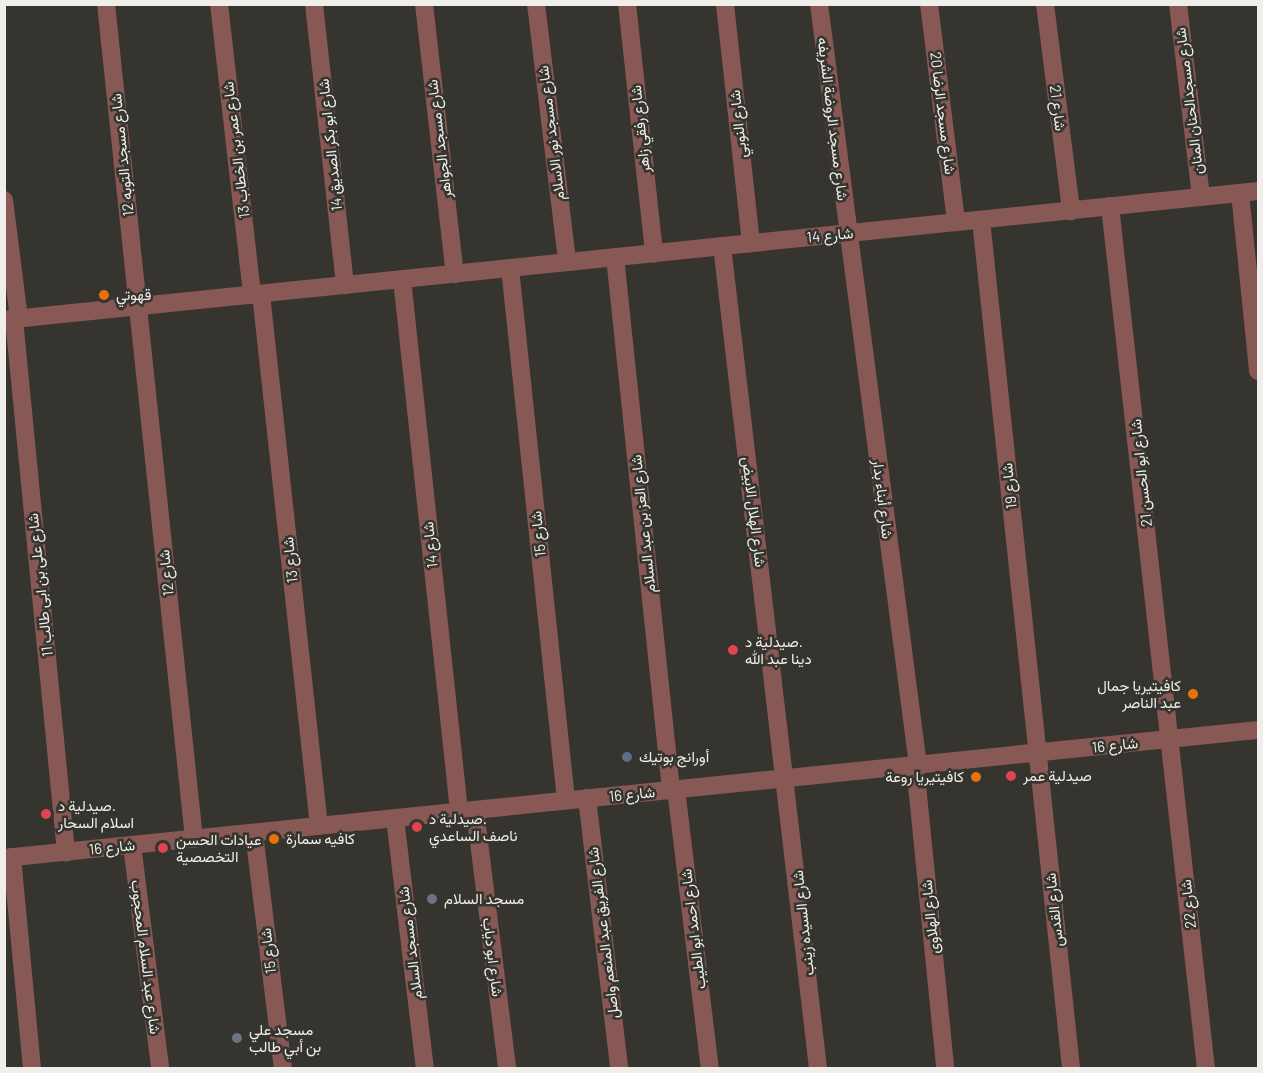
<!DOCTYPE html>
<meta charset="utf-8">
<style>
body{margin:0}
#map{position:relative;width:1263px;height:1073px;overflow:hidden;background:#35342e;font-family:Barlow,Vazirmatn,sans-serif}
div>[style]{position:absolute}
[style*='--x']{left:calc(var(--x)*1px);top:calc(var(--y)*1px);width:calc(var(--w)*1px);rotate:calc(var(--a)*1deg)}
.street>*{height:18px;margin:-9px;padding:0 9px;transform-origin:9px;border-radius:9px;background:#885854}
.dots>*{width:16px;height:16px;translate:-50% -50%;box-sizing:border-box;border:3px solid #35342e;border-radius:50%}
span{translate:-50% -50%;white-space:nowrap;text-align:center;line-height:1.15;-webkit-text-stroke:5px #35342e;paint-order:stroke}
.street-label{font-size:15px;color:#efeeea}
.poi-label{font-size:15px;color:#efeeea}
.left{translate:0 -50%;text-align:left}
.right{translate:-100% -50%;text-align:right}
.frame{position:absolute;inset:0;border:6px solid #efeeea;pointer-events:none}
</style>
<div id="map">
<div class="street">
<div style="--x:106;--y:4;--w:840;--a:83.98"></div>
<div style="--x:219;--y:4;--w:293;--a:83.5"></div>
<div style="--x:314;--y:4;--w:283;--a:83.7"></div>
<div style="--x:424;--y:4;--w:272;--a:83.5"></div>
<div style="--x:536;--y:4;--w:260;--a:83.1"></div>
<div style="--x:627;--y:4;--w:251;--a:83.8"></div>
<div style="--x:725;--y:4;--w:240;--a:83.8"></div>
<div style="--x:819;--y:4;--w:767;--a:82.59"></div>
<div style="--x:929;--y:4;--w:220;--a:82.9"></div>
<div style="--x:1045;--y:4;--w:209;--a:82.8"></div>
<div style="--x:1178;--y:4;--w:194;--a:83.2"></div>
<div style="--x:1240;--y:193;--w:179;--a:84.2"></div>
<div style="--x:4;--y:200;--w:120;--a:82.8"></div>
<div style="--x:1110;--y:206;--w:867;--a:83.65"></div>
<div style="--x:981;--y:220;--w:853;--a:83.94"></div>
<div style="--x:722;--y:246;--w:828;--a:83.34"></div>
<div style="--x:615;--y:257;--w:536;--a:84"></div>
<div style="--x:510;--y:268;--w:535;--a:83.99"></div>
<div style="--x:402;--y:279;--w:535;--a:83.88"></div>
<div style="--x:261;--y:294;--w:535;--a:83.78"></div>
<div style="--x:14;--y:319;--w:536;--a:84.43"></div>
<div style="--x:4;--y:320;--w:1261;--a:-5.87"></div>
<div style="--x:915;--y:765;--w:304;--a:84.3"></div>
<div style="--x:676;--y:789;--w:281;--a:83.1"></div>
<div style="--x:587;--y:798;--w:272;--a:83.2"></div>
<div style="--x:475;--y:810;--w:260;--a:82.9"></div>
<div style="--x:395;--y:818;--w:252;--a:83.2"></div>
<div style="--x:254;--y:833;--w:237;--a:83"></div>
<div style="--x:132;--y:845;--w:225;--a:82.8"></div>
<div style="--x:12;--y:857;--w:212;--a:84.6"></div>
<div style="--x:4;--y:858;--w:1261;--a:-5.83"></div>
</div>
<div class="dots">
<div style="left:104px;top:295px;background:#e8710a"></div>
<div style="left:733px;top:650px;background:#e0444e"></div>
<div style="left:1193px;top:694px;background:#e8710a"></div>
<div style="left:627px;top:757px;background:#5c6f8a"></div>
<div style="left:1011px;top:776px;background:#e0444e"></div>
<div style="left:976px;top:777px;background:#e8710a"></div>
<div style="left:46px;top:814px;background:#e0444e"></div>
<div style="left:417px;top:827px;background:#e0444e"></div>
<div style="left:274px;top:839px;background:#e8710a"></div>
<div style="left:163px;top:848px;background:#e0444e"></div>
<div style="left:432px;top:899px;background:#6b7280"></div>
<div style="left:237px;top:1038px;background:#6b7280"></div>
</div>
<div class="street-label">
<span style="left:1189px;top:101px;rotate:-97deg">شارع مسجدالحنان المنان</span>
<span style="left:1058px;top:108px;rotate:83deg">شارع 21</span>
<span style="left:943px;top:113px;rotate:83deg">شارع مسجد الرضا 20</span>
<span style="left:833px;top:119px;rotate:83deg">شارع مسجد الروضة الشريفه</span>
<span style="left:738px;top:124px;rotate:-96deg">شارع النوبي</span>
<span style="left:640px;top:129px;rotate:-96deg">شارع رفقي زاهر</span>
<span style="left:551px;top:133px;rotate:-97deg">شارع مسجد نور الاسلام</span>
<span style="left:439px;top:139px;rotate:-97deg">شارع مسجد الجواهر</span>
<span style="left:330px;top:145px;rotate:-96deg">شارع ابو بكر الصديق 14</span>
<span style="left:236px;top:150px;rotate:-97deg">شارع عمر بن الخطاب 13</span>
<span style="left:122px;top:155px;rotate:-96deg">شارع مسجد التوبه 12</span>
<span style="left:830px;top:235px;rotate:-6deg">شارع 14</span>
<span style="left:1141px;top:473px;rotate:-96deg">شارع ابو الحسن 21</span>
<span style="left:1009px;top:486px;rotate:-96deg">شارع 19</span>
<span style="left:883px;top:499px;rotate:83deg">شارع أبناء بدار</span>
<span style="left:754px;top:512px;rotate:83deg">شارع الهلال الابيض</span>
<span style="left:643px;top:524px;rotate:-96deg">شارع العز بن عبد السلام</span>
<span style="left:538px;top:534px;rotate:-96deg">شارع 15</span>
<span style="left:430px;top:545px;rotate:-96deg">شارع 14</span>
<span style="left:290px;top:560px;rotate:-96deg">شارع 13</span>
<span style="left:166px;top:573px;rotate:-96deg">شارع 12</span>
<span style="left:40px;top:585px;rotate:-96deg">شارع على بن ابى طالب 11</span>
<span style="left:1115px;top:745px;rotate:-6deg">شارع 16</span>
<span style="left:632px;top:794px;rotate:-6deg">شارع 16</span>
<span style="left:112px;top:847px;rotate:-6deg">شارع 16</span>
<span style="left:1188px;top:904px;rotate:-96deg">شارع 22</span>
<span style="left:1054px;top:910px;rotate:-96deg">شارع القدس</span>
<span style="left:930px;top:917px;rotate:-96deg">شارع الهلاوى</span>
<span style="left:803px;top:923px;rotate:-96deg">شارع السيده زينب</span>
<span style="left:693px;top:929px;rotate:-97deg">شارع احمد ابو الطيب</span>
<span style="left:603px;top:933px;rotate:-97deg">شارع الفريق عبد المنعم واصل</span>
<span style="left:410px;top:943px;rotate:-97deg">شارع مسجد السلام</span>
<span style="left:268px;top:951px;rotate:-97deg">شارع 15</span>
<span style="left:146px;top:957px;rotate:83deg">شارع عبد السلام المحجوب</span>
<span style="left:493px;top:957px;rotate:83deg">شارع ابو دياب</span>
</div>
<div class="poi-label">
<span class="left" style="left:116px;top:295px">قهوتي</span>
<span class="left" style="left:745px;top:650px">صيدلية د.<br>دينا عبد الله</span>
<span class="right" style="left:1181px;top:694px">كافيتيريا جمال<br>عبد الناصر</span>
<span class="left" style="left:639px;top:757px">أورانج بوتيك</span>
<span class="left" style="left:1023px;top:776px">صيدلية عمر</span>
<span class="right" style="left:964px;top:777px">كافيتيريا روعة</span>
<span class="left" style="left:58px;top:814px">صيدلية د.<br>اسلام السحار</span>
<span class="left" style="left:429px;top:827px">صيدلية د.<br>ناصف الساعدي</span>
<span class="left" style="left:176px;top:848px">عيادات الحسن<br>التخصصية</span>
<span class="left" style="left:286px;top:839px">كافيه سمارة</span>
<span class="left" style="left:444px;top:899px">مسجد السلام</span>
<span class="left" style="left:249px;top:1038px">مسجد علي<br>بن أبي طالب</span>
</div>
<div class="frame"></div>
</div>
